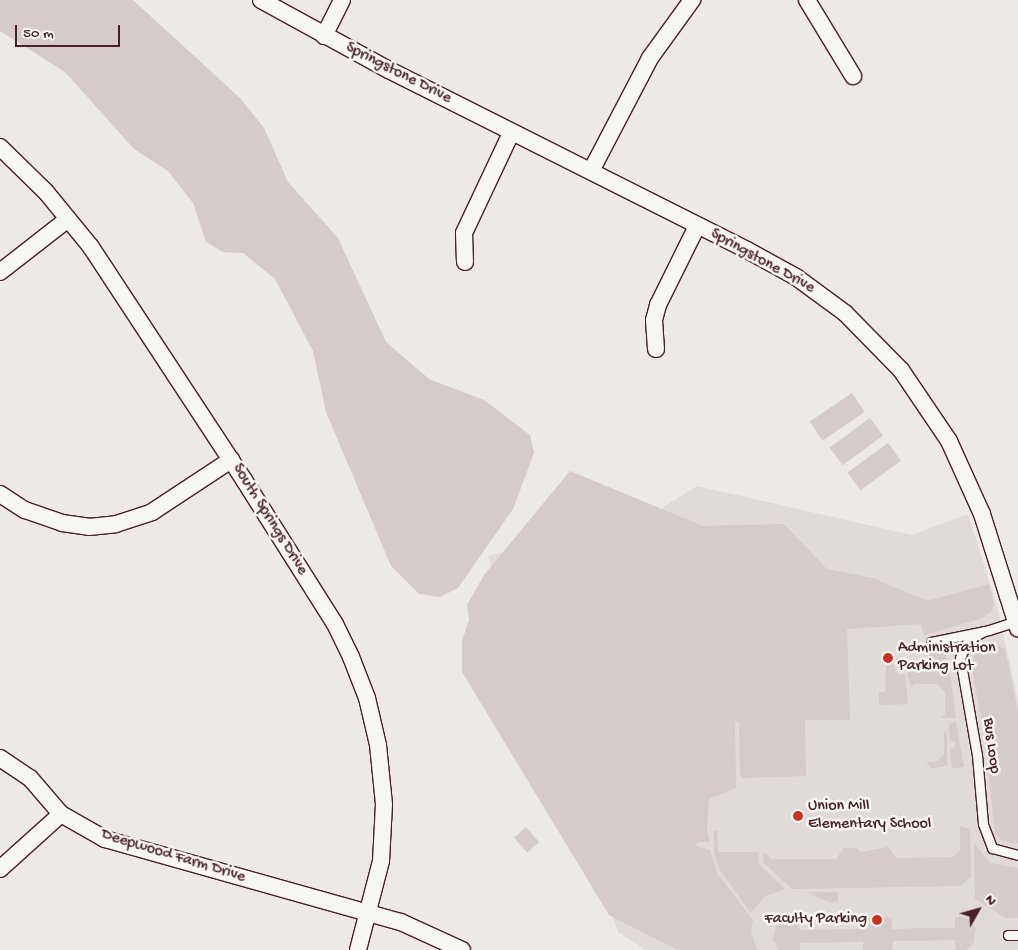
<!DOCTYPE html>
<style>
body{margin:0}
#map{position:relative;width:1018px;height:950px;overflow:hidden;background:#ece9e6;font-family:"Gochi Hand",sans-serif}
div>[style]{position:absolute}
[style*='--x']{left:calc(var(--x)*1px);top:calc(var(--y)*1px);width:calc(var(--w)*1px);rotate:calc(var(--a)*1deg)}
.built>*{inset:0;background:#e0dad8}
.green>*{inset:0;background:#d4cbca;transform-origin:0 0}
.roads{filter:drop-shadow(1px 0 #4a1f2b) drop-shadow(-1px 0 #4a1f2b) drop-shadow(0 1px #4a1f2b) drop-shadow(0 -1px #4a1f2b)}
.service>*{height:9px;margin:-4.5px;padding:0 4.5px;transform-origin:4.5px;border-radius:4.5px;background:#f6f6f2}
.minor>*{height:16px;margin:-8px;padding:0 8px;transform-origin:8px;border-radius:8px;background:#f6f6f2}
.dots>*{width:14px;height:14px;translate:-50% -50%;box-sizing:border-box;border:2px solid #f6f6f2;border-radius:50%}
span{translate:-50% -50%;white-space:nowrap;text-align:center;line-height:1.15;-webkit-text-stroke:5px #f6f6f2;paint-order:stroke}
.street-label{font-size:16px;color:#4a1f2b}
.poi-label{font-size:16px;color:#4a1f2b}
.left{translate:0 -50%;text-align:left}
.right{translate:-100% -50%;text-align:right}
.north{position:absolute;left:953px;top:885px;width:50px;height:50px;-webkit-text-stroke:4px #f6f6f2;paint-order:stroke;rotate:52deg;font-size:14px;font-weight:700;line-height:20px;text-align:center;color:#4a1f2b}
.north::after{content:'';display:block;margin:auto;width:18px;height:22px;background:#4a1f2b;clip-path:polygon(50% 0,100% 100%,50% 72%,0 100%)}
.scale{position:absolute;left:15px;top:25px;width:105px;height:22px;box-sizing:border-box;border:2px solid #4a1f2b;border-top:0;padding-left:6px;font-size:15px;line-height:18px;white-space:nowrap;color:#4a1f2b;-webkit-text-stroke:4px #f6f6f2;paint-order:stroke}
</style>
<div id="map">
<div class="built">
<div style="clip-path:polygon(697px 486px,912px 535px,968px 514px,997px 606px,1018px 700px,1018px 950px,646px 950px,618px 932px,488px 556px,653px 514px)"></div>
</div>
<div class="green">
<div style="clip-path:polygon(0 0,133px 0,240px 98px,264px 128px,288px 182px,338px 238px,386px 342px,429px 379px,484px 400px,530px 435px,534px 453px,513px 509px,458px 588px,440px 597px,419px 594px,391px 566px,326px 412px,313px 351px,275px 279px,243px 253px,223px 252px,206px 242px,193px 203px,168px 171px,134px 149px,65px 72px,0 31px)"></div>
<div style="left:852px;top:393px;width:23px;height:51px;rotate:56deg"></div>
<div style="left:870px;top:418px;width:22px;height:50px;rotate:54deg"></div>
<div style="left:888px;top:443px;width:22px;height:50px;rotate:54deg"></div>
<div style="clip-path:polygon(570px 471px,703px 526px,784px 524px,827px 569px,873px 578px,927px 601px,989px 584px,994px 604px,991px 612px,980px 619px,924px 635px,921px 624px,847px 629px,850px 720px,805px 720px,806px 776px,743px 778px,740px 775px,739px 722px,735px 722px,736px 788px,709px 799px,707px 830px,710px 842px,697px 842px,696px 846px,710px 850px,717px 873px,753px 920px,751px 932px,757px 950px,678px 950px,609px 915px,462px 672px,462px 641px,469px 620px,467px 605px,484px 575px)"></div>
<div style="clip-path:polygon(991px 643px,1005px 649px,1018px 712px,1018px 843px,1015px 844px,1002px 841px,995px 833px,984px 735px,971px 663px,977px 648px)"></div>
<div style="clip-path:polygon(939px 649px,944px 650px,949px 669px,930px 663px,929px 653px)"></div>
<div style="clip-path:polygon(890px 661px,893px 661px,897px 674px,905px 674px,908px 704px,879px 705px,879px 692px,885px 692px,886px 667px)"></div>
<div style="clip-path:polygon(931px 666px,950px 673px,956px 718px,941px 718px,945px 714px,945px 692px,937px 684px,914px 684px,911px 688px,907px 673px)"></div>
<div style="clip-path:polygon(956px 721px,964px 767px,952px 768px,950px 749px,955px 748px,955px 742px,950px 740px,949px 724px)"></div>
<div style="clip-path:polygon(944px 731px,947px 734px,947px 765px,933px 769px,926px 762px,936px 762px,944px 754px)"></div>
<div style="clip-path:polygon(960px 826px,970px 829px,971px 877px,961px 886px,792px 889px,764px 863px,763px 852px,772px 859px,836px 859px,844px 848px,857px 848px,861px 852px,888px 847px,896px 858px,953px 857px,960px 850px)"></div>
<div style="left:526px;top:827px;width:20px;height:16px;rotate:49deg"></div>
<div style="clip-path:polygon(714px 831px,717px 831px,718px 852px,758px 852px,759px 864px,785px 889px,764px 897px,751px 913px,720px 870px,714px 853px)"></div>
<div style="clip-path:polygon(974px 843px,990px 863px,1018px 868px,1018px 918px,1006px 918px,975px 899px)"></div>
<div style="clip-path:polygon(808px 892px,838px 892px,838px 901px,830px 903px)"></div>
<div style="clip-path:polygon(960px 916px,968px 919px,976px 929px,973px 944px,966px 950px,956px 950px,955px 940px,893px 941px,892px 950px,863px 950px,863px 942px,800px 943px,800px 950px,779px 950px,773px 940px,776px 926px,787px 919px,798px 919px,800px 930px,863px 929px,865px 918px,888px 917px,892px 919px,892px 929px,928px 928px,955px 928px,955px 919px)"></div>
</div>
<div class="roads">
<div class="service">
<div style="--x:984;--y:631;--w:18;--a:151"></div>
<div style="--x:968;--y:640;--w:20;--a:114"></div>
<div style="--x:960;--y:658;--w:98;--a:80.1"></div>
<div style="--x:977;--y:755;--w:69;--a:85"></div>
<div style="--x:983;--y:824;--w:26;--a:69"></div>
<div style="--x:992;--y:848;--w:27;--a:15"></div>
<div style="--x:931;--y:642;--w:59;--a:-11.7"></div>
<div style="--x:989;--y:630;--w:28;--a:-18"></div>
<div style="--x:1008;--y:935;--w:10;--a:0"></div>
</div>
<div class="minor">
<div style="--x:261;--y:0;--w:146;--a:28.7"></div>
<div style="--x:389;--y:70;--w:401;--a:26.7"></div>
<div style="--x:747;--y:250;--w:56;--a:28.9"></div>
<div style="--x:796;--y:277;--w:61;--a:36.3"></div>
<div style="--x:845;--y:313;--w:80;--a:45.5"></div>
<div style="--x:901;--y:370;--w:86;--a:55.9"></div>
<div style="--x:949;--y:441;--w:80;--a:65.7"></div>
<div style="--x:982;--y:514;--w:120;--a:72.5"></div>
<div style="--x:807;--y:0;--w:89;--a:58.8"></div>
<div style="--x:324;--y:36;--w:40;--a:-63.4"></div>
<div style="--x:0;--y:147;--w:64;--a:44.4"></div>
<div style="--x:46;--y:192;--w:71;--a:50.7"></div>
<div style="--x:91;--y:247;--w:279;--a:56.7"></div>
<div style="--x:244;--y:480;--w:170;--a:57.7"></div>
<div style="--x:335;--y:624;--w:37;--a:64"></div>
<div style="--x:351;--y:657;--w:44;--a:68.7"></div>
<div style="--x:367;--y:698;--w:48;--a:76.8"></div>
<div style="--x:378;--y:745;--w:59;--a:84.2"></div>
<div style="--x:384;--y:804;--w:57;--a:93"></div>
<div style="--x:381;--y:861;--w:92;--a:104.5"></div>
<div style="--x:591;--y:171;--w:127;--a:-62.4"></div>
<div style="--x:650;--y:58;--w:72;--a:-54.1"></div>
<div style="--x:465;--y:262;--w:29;--a:-92"></div>
<div style="--x:464;--y:233;--w:110;--a:-64.8"></div>
<div style="--x:0;--y:272;--w:86;--a:-37.9"></div>
<div style="--x:656;--y:349;--w:29;--a:-94"></div>
<div style="--x:654;--y:320;--w:16;--a:-75"></div>
<div style="--x:658;--y:305;--w:88;--a:-63.7"></div>
<div style="--x:0;--y:494;--w:30;--a:33"></div>
<div style="--x:25;--y:510;--w:39;--a:19"></div>
<div style="--x:62;--y:523;--w:27;--a:8"></div>
<div style="--x:89;--y:527;--w:27;--a:-6"></div>
<div style="--x:116;--y:524;--w:38;--a:-18"></div>
<div style="--x:152;--y:512;--w:95;--a:-33.4"></div>
<div style="--x:0;--y:758;--w:36;--a:34"></div>
<div style="--x:30;--y:778;--w:48;--a:49.3"></div>
<div style="--x:61;--y:814;--w:51;--a:29.6"></div>
<div style="--x:105;--y:839;--w:307;--a:15.7"></div>
<div style="--x:401;--y:922;--w:67;--a:24.7"></div>
<div style="--x:0;--y:869;--w:82;--a:-42"></div>
</div>
</div>
<div class="dots">
<div style="left:888px;top:658px;background:#c8321e"></div>
<div style="left:798px;top:816px;background:#c8321e"></div>
<div style="left:877px;top:920px;background:#c8321e"></div>
</div>
<div class="street-label">
<span style="left:398px;top:74px;rotate:27deg">Springstone Drive</span>
<span style="left:762px;top:262px;rotate:29deg">Springstone Drive</span>
<span style="left:269px;top:520px;rotate:58deg">South Springs Drive</span>
<span style="left:990px;top:746px;rotate:83deg">Bus Loop</span>
<span style="left:173px;top:857px;rotate:17deg">Deepwood Farm Drive</span>
</div>
<div class="poi-label">
<span class="left" style="left:898px;top:658px">Administration<br>Parking Lot</span>
<span class="left" style="left:808px;top:816px">Union Mill<br>Elementary School</span>
<span class="right" style="left:867px;top:920px">Faculty Parking</span>
</div>
<div class="north">N</div>
<div class="scale">50 m</div>
</div>
